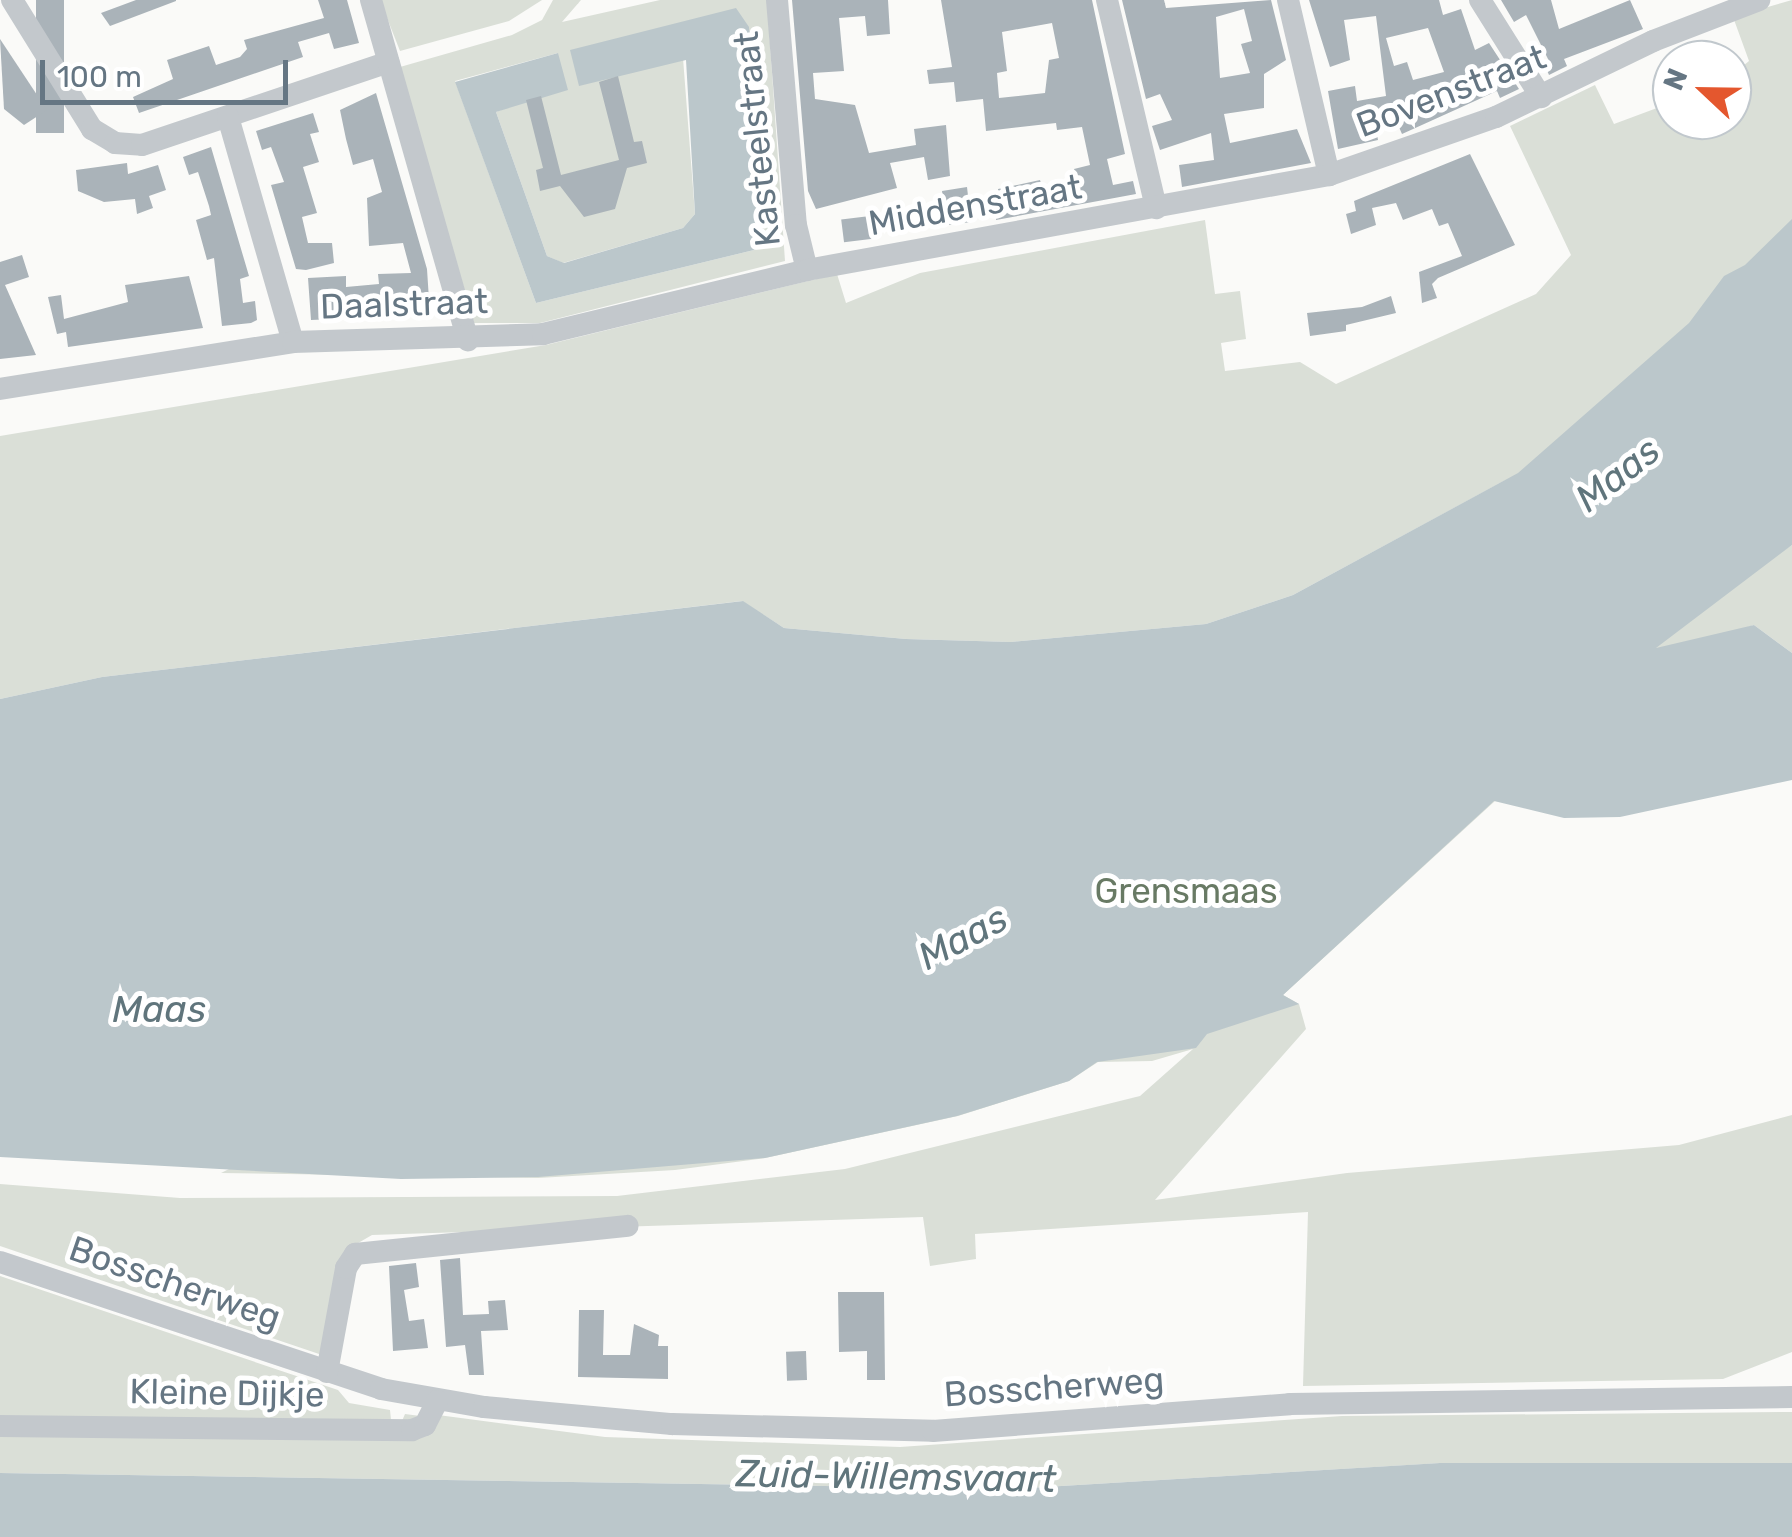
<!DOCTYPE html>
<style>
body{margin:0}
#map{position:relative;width:1792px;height:1537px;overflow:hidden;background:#fafaf8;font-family:Rubik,sans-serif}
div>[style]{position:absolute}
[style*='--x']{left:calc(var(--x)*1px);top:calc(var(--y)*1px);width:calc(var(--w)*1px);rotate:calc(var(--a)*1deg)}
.green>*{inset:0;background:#dadfd7}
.water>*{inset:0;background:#bbc7cb}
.building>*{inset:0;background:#aab3b9;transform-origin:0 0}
.minor>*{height:22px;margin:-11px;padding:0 11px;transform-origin:11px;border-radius:11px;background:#c3c8cc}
span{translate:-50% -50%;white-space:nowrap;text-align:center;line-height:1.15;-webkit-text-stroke:10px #fff;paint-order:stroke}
.street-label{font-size:35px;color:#657683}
.park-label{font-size:35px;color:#687a64}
.water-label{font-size:38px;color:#60757c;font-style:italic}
.north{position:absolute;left:1652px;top:40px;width:100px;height:100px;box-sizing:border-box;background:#fff;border:2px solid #c1c8cd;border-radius:50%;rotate:292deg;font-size:28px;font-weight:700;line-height:40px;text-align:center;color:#657683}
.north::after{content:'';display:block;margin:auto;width:35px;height:45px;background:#e4572e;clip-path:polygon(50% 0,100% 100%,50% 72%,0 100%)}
.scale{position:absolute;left:40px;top:60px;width:248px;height:45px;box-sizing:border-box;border:5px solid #657683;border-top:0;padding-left:12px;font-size:30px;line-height:35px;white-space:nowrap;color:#657683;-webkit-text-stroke:8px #fff;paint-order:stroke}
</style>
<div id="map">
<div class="green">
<div style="clip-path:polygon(380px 0,542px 0,509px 21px,400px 51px)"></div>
<div style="clip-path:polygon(evenodd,553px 0,581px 0,562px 22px,660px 0,767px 0,785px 261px,540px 323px,474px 323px,400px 67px,512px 35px,542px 20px,553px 0,749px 28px,754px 250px,536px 303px,455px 81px,558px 53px,526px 100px,496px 112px,547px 256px,563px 263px,683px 228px,695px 214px,683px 58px,749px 28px)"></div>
<div style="clip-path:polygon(1792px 0,1792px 540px,1768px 561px,1792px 545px,1792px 653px,1754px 625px,1742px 629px,1495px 801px,1283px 995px,1299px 1004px,1306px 1029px,1155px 1200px,1347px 1173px,1679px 1145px,1792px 1115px,1792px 1352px,1723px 1379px,1303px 1386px,1308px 1212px,975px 1234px,976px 1259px,930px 1266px,923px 1217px,372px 1235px,346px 1250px,325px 1356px,0 1246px,0 1184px,180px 1198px,617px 1196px,845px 1169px,1140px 1096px,1193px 1049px,1152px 1061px,1098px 1062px,1069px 1081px,958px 1116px,765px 1158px,675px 1170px,538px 1178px,221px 1173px,655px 957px,1513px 476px,1293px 595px,1206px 624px,1011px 642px,906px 639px,784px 628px,742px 601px,102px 677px,0 699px,0 436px,546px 345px,837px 274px,846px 303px,920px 273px,1205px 220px,1215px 294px,1240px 291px,1246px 339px,1221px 343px,1225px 371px,1300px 362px,1336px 384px,1536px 294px,1571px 255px,1510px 126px,1595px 85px,1614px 124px,1657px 108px,1668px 126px,1676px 120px,1732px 120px,1732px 75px,1749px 61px,1733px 17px)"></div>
<div style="clip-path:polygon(0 1276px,338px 1390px,349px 1403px,390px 1410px,391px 1420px,402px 1421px,405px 1414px,428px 1417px,414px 1426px,0 1417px)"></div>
<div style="clip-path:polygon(1792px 1412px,1792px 1463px,1441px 1463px,1012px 1489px,0 1473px,0 1428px,408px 1434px,438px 1415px,605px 1437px,900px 1447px,1342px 1416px)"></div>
</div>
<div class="water">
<div style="clip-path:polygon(736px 8px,749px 27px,763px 234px,754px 250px,536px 303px,455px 82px,558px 53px,568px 90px,496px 112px,547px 256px,564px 263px,683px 228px,695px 214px,686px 60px,579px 86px,570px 50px)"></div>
<div style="clip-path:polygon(1792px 219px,1792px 545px,1656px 648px,1754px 625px,1792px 653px,1792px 780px,1620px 817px,1564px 818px,1494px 801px,1283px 995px,1299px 1004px,1207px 1034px,1196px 1048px,1097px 1062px,1069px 1081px,957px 1116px,765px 1158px,538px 1177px,401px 1179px,0 1157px,0 699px,102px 677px,743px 601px,784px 628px,906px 639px,1011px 642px,1206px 624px,1293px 595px,1518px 473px,1689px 323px,1724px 276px,1745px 265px)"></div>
<div style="clip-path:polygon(1440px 1463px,1792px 1463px,1792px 1537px,0 1537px,0 1473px,1012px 1489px)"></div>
</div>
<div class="building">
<div style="left:36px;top:0;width:28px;height:133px"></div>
<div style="clip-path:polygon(136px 0,176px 0,176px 1px,110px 26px,101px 13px)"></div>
<div style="clip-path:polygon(318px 0,347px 0,359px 43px,334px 49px,329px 33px,298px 42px,303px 57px,139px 113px,133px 97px,173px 79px,167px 60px,209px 46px,216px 65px,240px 57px,247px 49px,244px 40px,324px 18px)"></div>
<div style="clip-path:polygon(792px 0,888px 0,890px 34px,867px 36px,865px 16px,839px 18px,844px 71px,813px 73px,815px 99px,855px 105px,869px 153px,916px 145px,914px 129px,946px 125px,950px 176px,928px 180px,924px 157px,890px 163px,897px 188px,816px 209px,808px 191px)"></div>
<div style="clip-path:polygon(evenodd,941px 0,1092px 0,1125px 154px,1107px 159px,1113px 185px,1133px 181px,1136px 194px,996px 220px,998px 189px,1040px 180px,1043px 190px,1078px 182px,1074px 169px,1090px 165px,1082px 127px,1057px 130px,1056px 123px,986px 131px,983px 99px,956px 102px,954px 82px,929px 84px,927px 70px,952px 67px,941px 0,1052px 23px,1059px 58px,1049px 60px,1045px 93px,999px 98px,997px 73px,1007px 71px,1002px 32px,1052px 23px)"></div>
<div style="clip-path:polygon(evenodd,1122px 0,1164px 0,1166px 8px,1271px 0,1286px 60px,1264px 74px,1264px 108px,1224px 114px,1230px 143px,1297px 129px,1311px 163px,1182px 187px,1179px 165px,1214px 160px,1211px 133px,1160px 150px,1152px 126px,1172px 120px,1160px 94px,1146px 99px,1122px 0,1244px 9px,1252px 41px,1241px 44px,1250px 73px,1220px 78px,1216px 17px,1244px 9px)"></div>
<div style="clip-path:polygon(evenodd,1309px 0,1439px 0,1443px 15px,1461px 9px,1475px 50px,1489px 43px,1519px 89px,1500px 98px,1497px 91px,1402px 134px,1398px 125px,1376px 129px,1378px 140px,1338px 149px,1328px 91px,1355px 86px,1357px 101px,1386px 96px,1376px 16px,1344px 20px,1350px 60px,1330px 67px,1309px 0,1428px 28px,1444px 72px,1413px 80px,1407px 62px,1394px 66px,1386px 38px,1428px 28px)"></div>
<div style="clip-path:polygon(1501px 0,1551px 0,1559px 29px,1630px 0,1643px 29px,1564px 59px,1567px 66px,1549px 75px,1544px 63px,1549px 61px,1526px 15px,1514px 22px)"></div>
<div style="clip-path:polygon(0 39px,47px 110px,24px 125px,4px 109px)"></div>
<div style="clip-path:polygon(618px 76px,634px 142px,642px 141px,647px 163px,627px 168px,615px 209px,584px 217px,560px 186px,540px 191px,536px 170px,543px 168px,526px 100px,541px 96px,561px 175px,619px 160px,599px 82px)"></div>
<div style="clip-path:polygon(376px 93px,427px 269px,430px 315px,311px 320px,308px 278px,346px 276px,346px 287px,379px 284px,378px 274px,411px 273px,403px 243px,369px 246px,367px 198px,382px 192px,373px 159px,353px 165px,346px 139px,340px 110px)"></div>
<div style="clip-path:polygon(313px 113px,319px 132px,310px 134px,319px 162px,303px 167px,317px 213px,302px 217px,308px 243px,332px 243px,334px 263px,306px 270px,296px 269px,271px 185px,284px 182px,271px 147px,262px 150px,256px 131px)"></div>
<div style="clip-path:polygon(211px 147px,249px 276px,240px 279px,243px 303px,255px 301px,257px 320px,251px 323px,222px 326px,214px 258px,207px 260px,196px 220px,211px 215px,209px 206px,198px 172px,189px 175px,183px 157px)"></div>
<div style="clip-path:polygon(1470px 154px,1515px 245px,1438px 278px,1432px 284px,1437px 298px,1422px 303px,1419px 272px,1462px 256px,1448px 223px,1439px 226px,1432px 209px,1403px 220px,1396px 203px,1372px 208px,1376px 225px,1351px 234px,1346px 214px,1356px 211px,1354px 201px)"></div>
<div style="clip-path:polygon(127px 163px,128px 174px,158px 165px,166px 190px,149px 196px,153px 208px,137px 214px,135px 199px,104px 202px,78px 191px,76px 170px)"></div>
<div style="clip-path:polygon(967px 187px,971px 222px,911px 230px,908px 211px,944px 206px,942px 191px)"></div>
<div style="left:870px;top:216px;width:23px;height:29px;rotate:83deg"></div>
<div style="clip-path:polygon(22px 255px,29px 277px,5px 285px,36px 355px,0 359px,0 262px)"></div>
<div style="clip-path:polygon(189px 276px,203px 328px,68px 347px,66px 332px,57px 334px,48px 297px,61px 295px,64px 319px,128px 302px,125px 285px)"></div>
<div style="clip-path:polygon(1391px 296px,1396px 313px,1346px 325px,1346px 331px,1310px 336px,1307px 313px,1362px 307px)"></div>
<div style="clip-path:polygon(460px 1258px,463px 1315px,489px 1314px,488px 1301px,505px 1300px,508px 1330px,481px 1331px,484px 1375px,469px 1375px,465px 1345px,446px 1347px,440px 1260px)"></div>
<div style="clip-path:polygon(416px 1263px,419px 1287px,404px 1290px,409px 1321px,424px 1319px,428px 1348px,393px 1351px,389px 1266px)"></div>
<div style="clip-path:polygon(838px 1292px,884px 1292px,885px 1380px,867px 1380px,867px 1351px,839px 1352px)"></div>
<div style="clip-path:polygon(579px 1310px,604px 1310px,603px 1355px,630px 1355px,634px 1324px,659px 1335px,658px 1346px,668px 1346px,668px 1379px,578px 1377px)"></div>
<div style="left:806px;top:1351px;width:29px;height:20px;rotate:88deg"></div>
</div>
<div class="minor">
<div style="--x:12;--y:0;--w:152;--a:58.2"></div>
<div style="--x:92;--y:129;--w:27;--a:31"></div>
<div style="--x:115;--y:143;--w:27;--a:4"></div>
<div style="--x:142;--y:145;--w:260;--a:-18.6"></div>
<div style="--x:371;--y:0;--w:354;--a:74.1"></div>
<div style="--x:777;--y:0;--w:226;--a:85.2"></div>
<div style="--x:796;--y:225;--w:46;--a:76.3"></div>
<div style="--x:1107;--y:0;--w:214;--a:76.7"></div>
<div style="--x:1288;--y:0;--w:180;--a:76.8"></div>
<div style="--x:1480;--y:0;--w:115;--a:57.8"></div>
<div style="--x:228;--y:117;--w:234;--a:73.9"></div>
<div style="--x:0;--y:389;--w:297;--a:-9.1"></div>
<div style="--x:293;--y:342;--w:250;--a:-1.8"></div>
<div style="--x:543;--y:334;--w:272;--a:-13.6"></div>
<div style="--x:807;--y:270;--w:531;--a:-10.31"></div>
<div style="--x:1329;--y:175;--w:177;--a:-19.2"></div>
<div style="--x:1496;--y:117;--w:174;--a:-25.8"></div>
<div style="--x:1653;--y:41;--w:114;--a:-21.1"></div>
<div style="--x:0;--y:1262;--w:402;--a:18.4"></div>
<div style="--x:381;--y:1389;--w:105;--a:9.9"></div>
<div style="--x:484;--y:1407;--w:189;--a:5.2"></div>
<div style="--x:672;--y:1424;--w:261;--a:1.5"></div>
<div style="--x:933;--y:1431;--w:358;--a:-4.3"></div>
<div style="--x:1290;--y:1404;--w:502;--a:-0.8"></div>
<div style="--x:327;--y:1372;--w:106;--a:-79.6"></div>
<div style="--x:346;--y:1268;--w:17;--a:-57"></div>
<div style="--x:355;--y:1254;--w:274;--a:-5.9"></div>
<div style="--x:0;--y:1426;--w:412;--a:0.6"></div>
<div style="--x:412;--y:1430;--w:14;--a:-21"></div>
<div style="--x:425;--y:1425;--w:27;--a:-63"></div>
</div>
<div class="street-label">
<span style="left:1451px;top:91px;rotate:-21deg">Bovenstraat</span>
<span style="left:757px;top:139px;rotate:-96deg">Kasteelstraat</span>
<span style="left:975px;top:205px;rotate:-10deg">Middenstraat</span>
<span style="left:404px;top:304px;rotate:-2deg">Daalstraat</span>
<span style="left:175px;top:1283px;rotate:19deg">Bosscherweg</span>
<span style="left:1054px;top:1387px;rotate:-4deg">Bosscherweg</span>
<span style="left:227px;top:1393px;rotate:1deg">Kleine Dijkje</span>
</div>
<div class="park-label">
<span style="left:1186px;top:891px">Grensmaas</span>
</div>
<div class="water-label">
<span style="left:1618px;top:475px;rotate:-38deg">Maas</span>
<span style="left:963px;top:938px;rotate:-28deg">Maas</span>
<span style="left:159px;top:1010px">Maas</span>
<span style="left:896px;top:1477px;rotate:1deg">Zuid-Willemsvaart</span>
</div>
<div class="north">N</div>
<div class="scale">100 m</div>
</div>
